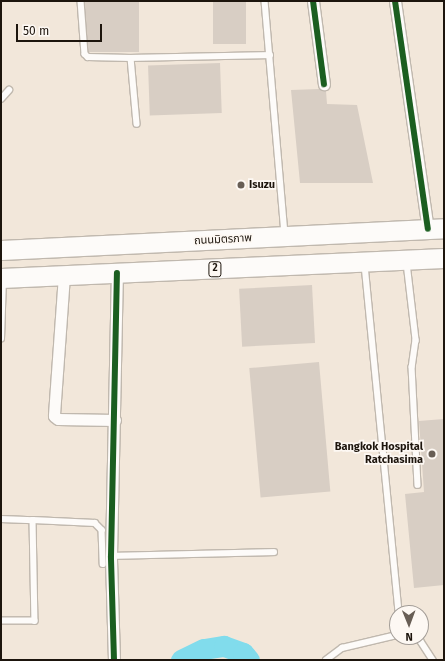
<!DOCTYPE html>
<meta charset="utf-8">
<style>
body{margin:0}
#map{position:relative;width:445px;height:661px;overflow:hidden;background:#f2e7da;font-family:"Fira Sans","Noto Sans Thai",sans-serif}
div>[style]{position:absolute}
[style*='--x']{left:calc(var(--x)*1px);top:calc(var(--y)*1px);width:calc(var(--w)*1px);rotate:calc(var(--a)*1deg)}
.river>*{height:21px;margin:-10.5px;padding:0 10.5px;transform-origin:10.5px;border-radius:10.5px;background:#81dcec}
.building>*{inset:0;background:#d8cec4;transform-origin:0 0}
.roads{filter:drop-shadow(1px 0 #c0b8ae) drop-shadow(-1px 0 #c0b8ae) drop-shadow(0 1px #c0b8ae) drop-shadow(0 -1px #c0b8ae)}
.service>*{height:5.5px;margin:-2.75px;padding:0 2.75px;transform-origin:2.75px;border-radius:2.75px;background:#fdfbf9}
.minor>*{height:11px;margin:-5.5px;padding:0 5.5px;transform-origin:5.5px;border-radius:5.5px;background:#fdfbf9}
.trunk>*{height:19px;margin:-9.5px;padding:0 9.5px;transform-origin:9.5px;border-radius:9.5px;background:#fdfbf9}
.cycleway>*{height:6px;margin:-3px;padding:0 3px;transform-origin:3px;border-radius:3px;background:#1b5e20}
.dots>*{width:11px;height:11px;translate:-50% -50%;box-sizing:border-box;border:2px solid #fdf8f3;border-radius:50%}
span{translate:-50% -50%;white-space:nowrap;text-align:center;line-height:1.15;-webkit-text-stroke:3.5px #fdf8f3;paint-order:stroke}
.shield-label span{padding:1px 3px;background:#fdf8f3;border:1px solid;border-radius:3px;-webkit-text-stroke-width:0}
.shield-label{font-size:10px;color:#1d150d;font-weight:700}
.poi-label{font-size:11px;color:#1d150d;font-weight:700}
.left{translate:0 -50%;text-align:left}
.right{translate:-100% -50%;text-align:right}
.street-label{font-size:11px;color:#1d150d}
.frame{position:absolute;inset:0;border:2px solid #1d150d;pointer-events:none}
.north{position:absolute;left:389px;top:605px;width:40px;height:40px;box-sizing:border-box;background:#fdf8f3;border:1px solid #a39d97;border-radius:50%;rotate:179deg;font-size:11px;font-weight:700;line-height:16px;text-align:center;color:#1d150d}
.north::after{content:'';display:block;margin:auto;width:14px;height:18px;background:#685e55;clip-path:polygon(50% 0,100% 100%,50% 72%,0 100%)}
.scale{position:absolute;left:16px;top:24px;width:86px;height:18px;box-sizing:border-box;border:2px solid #1d150d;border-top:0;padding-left:5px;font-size:12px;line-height:14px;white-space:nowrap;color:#1d150d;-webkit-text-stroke:3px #fdf8f3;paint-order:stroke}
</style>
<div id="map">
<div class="river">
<div style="--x:181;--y:660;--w:25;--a:-26"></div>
<div style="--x:204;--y:649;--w:20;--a:-9"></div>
<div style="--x:224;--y:646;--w:20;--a:20"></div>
<div style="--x:243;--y:653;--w:9;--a:49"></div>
</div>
<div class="building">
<div style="left:85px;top:1px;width:54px;height:51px"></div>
<div style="left:213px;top:1px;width:33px;height:43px"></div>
<div style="left:220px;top:63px;width:50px;height:72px;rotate:88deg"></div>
<div style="clip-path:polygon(319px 89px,326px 91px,327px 104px,357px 105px,373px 183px,300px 183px,291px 90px)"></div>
<div style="left:312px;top:285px;width:58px;height:73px;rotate:87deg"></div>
<div style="left:319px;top:362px;width:130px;height:70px;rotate:85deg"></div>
<div style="clip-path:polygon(444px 419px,444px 585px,414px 588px,405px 494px,424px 492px,419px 421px)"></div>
</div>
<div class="roads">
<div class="service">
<div style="--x:81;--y:1;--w:53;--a:85.7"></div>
<div style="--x:85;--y:54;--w:4;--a:45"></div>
<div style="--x:88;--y:57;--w:43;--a:1.3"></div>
<div style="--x:131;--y:58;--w:66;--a:84.8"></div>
<div style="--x:265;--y:1;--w:233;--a:85.1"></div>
<div style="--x:131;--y:58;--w:139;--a:-1.2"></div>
<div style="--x:1;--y:99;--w:12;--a:-48"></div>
<div style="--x:407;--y:263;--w:78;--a:83.3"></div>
<div style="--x:416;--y:340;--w:27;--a:98"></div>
<div style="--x:412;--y:367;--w:118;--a:87.1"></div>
<div style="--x:365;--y:265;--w:350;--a:84.4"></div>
<div style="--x:1;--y:339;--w:59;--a:-88.1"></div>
<div style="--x:1;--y:519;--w:32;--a:2"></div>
<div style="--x:33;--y:520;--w:101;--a:88.9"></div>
<div style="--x:35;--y:621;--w:34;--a:180"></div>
<div style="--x:33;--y:520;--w:62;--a:2.8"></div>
<div style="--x:95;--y:523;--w:10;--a:45"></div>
<div style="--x:102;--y:530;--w:34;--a:88"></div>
<div style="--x:111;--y:556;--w:163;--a:-1.4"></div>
<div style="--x:414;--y:637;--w:7;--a:27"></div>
<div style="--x:420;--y:640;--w:24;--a:57"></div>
<div style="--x:326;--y:660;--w:20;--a:-37"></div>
<div style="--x:342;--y:648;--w:57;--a:-13.3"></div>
</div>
<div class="minor">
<div style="--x:313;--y:1;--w:84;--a:82.5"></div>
<div style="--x:395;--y:1;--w:230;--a:81.8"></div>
<div style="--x:64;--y:275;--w:141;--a:94.1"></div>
<div style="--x:54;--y:416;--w:5;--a:37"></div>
<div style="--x:58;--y:419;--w:57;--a:1"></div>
<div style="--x:114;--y:660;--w:104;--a:-91.7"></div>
<div style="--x:111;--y:556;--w:283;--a:-88.8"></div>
</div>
<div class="trunk">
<div style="--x:1;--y:250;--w:444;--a:-2.8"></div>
<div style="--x:1;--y:278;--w:443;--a:-2.6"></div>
</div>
</div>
<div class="cycleway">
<div style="--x:313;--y:1;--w:84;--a:82.5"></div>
<div style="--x:395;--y:1;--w:230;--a:81.8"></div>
<div style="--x:114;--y:660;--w:104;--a:-91.7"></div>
<div style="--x:111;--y:556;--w:283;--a:-88.8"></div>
</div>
<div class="dots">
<div style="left:241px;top:185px;background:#685e55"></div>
<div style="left:432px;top:454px;background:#685e55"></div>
</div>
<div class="shield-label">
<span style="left:215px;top:269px">2</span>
</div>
<div class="poi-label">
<span class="left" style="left:249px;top:185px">Isuzu</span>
<span class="right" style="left:423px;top:454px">Bangkok Hospital<br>Ratchasima</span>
</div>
<div class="street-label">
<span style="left:223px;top:240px;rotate:-3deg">ถนนมิตรภาพ</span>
</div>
<div class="frame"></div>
<div class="north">N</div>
<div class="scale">50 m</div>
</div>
